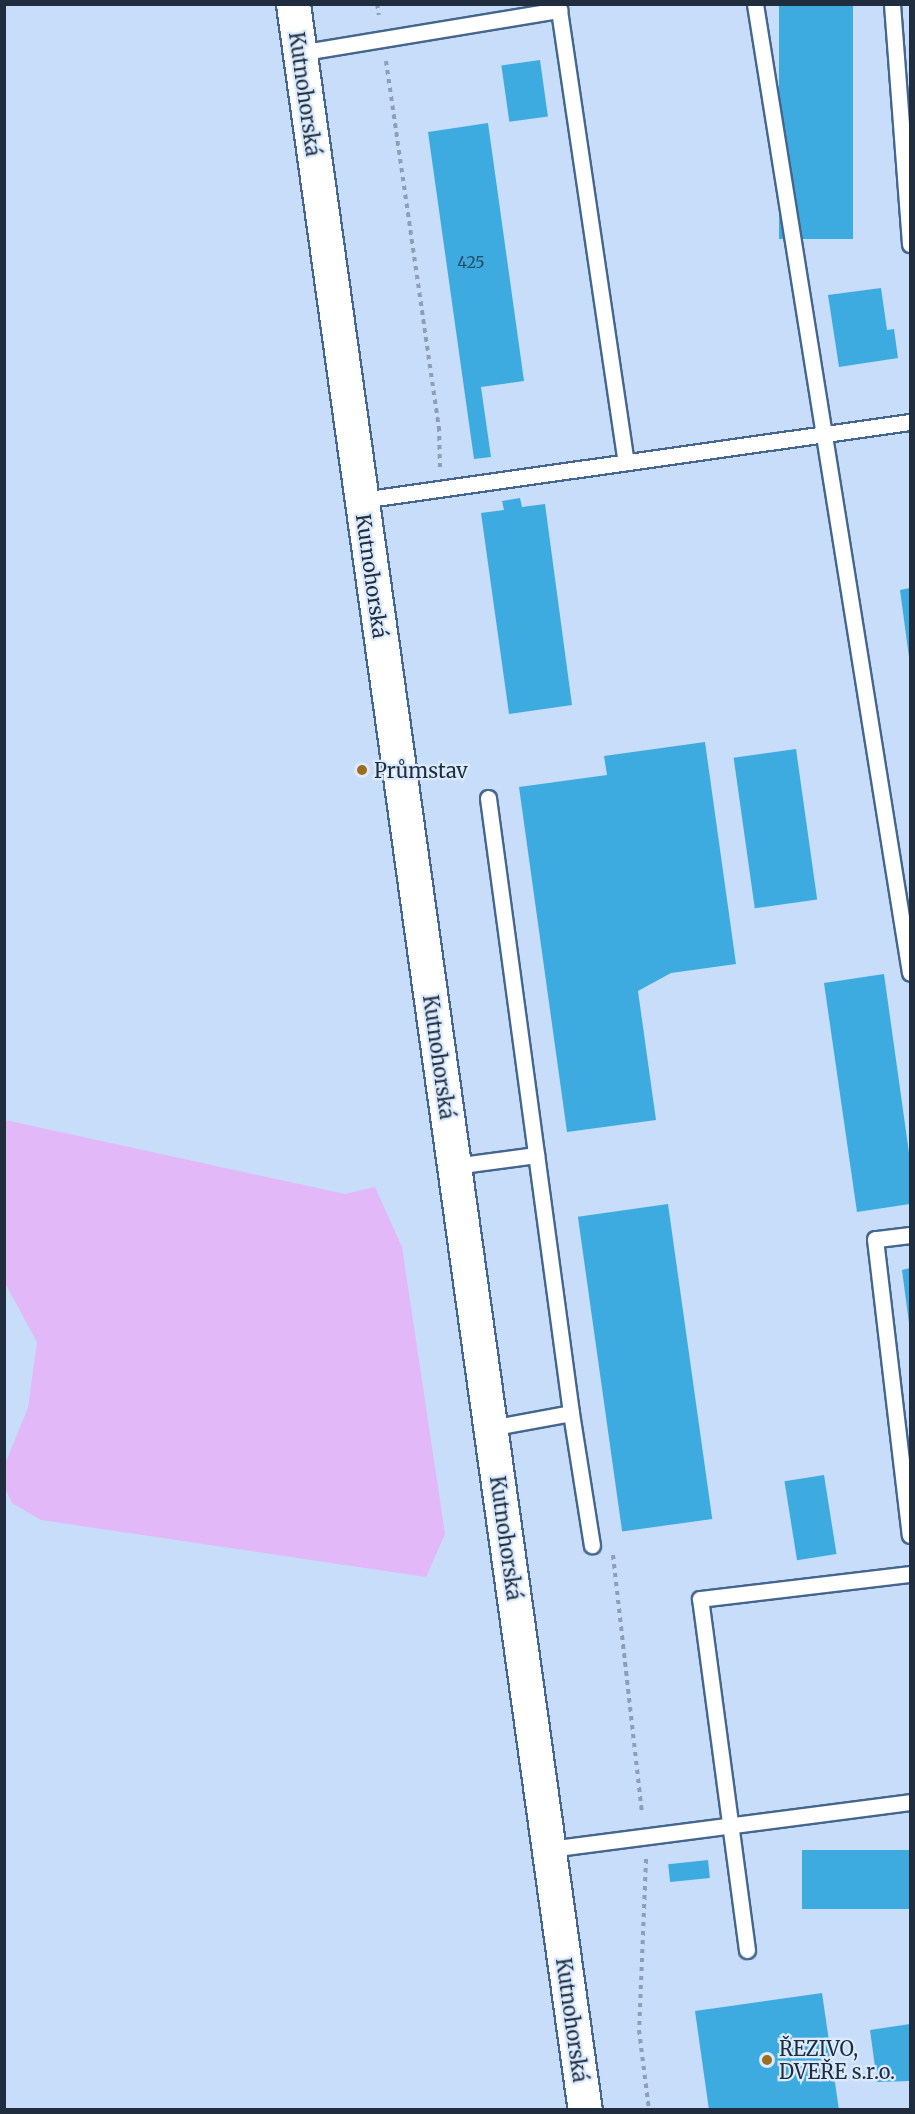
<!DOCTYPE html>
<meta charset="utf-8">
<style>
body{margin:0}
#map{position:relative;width:915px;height:2114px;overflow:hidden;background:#c7ddf9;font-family:Merriweather,serif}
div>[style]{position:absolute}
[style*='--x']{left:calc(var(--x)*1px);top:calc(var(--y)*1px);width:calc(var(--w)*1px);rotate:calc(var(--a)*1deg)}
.green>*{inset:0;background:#e2b8f8}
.building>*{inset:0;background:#3eabe0;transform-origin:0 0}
.path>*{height:4px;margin-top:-2px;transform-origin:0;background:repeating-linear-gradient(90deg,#8c9fb7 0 4.5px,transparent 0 9px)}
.roads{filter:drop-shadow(2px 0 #45668e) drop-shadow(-2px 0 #45668e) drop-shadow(0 2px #45668e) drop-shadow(0 -2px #45668e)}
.lane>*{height:15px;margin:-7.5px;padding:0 7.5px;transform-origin:7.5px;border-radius:7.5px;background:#fff}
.secondary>*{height:33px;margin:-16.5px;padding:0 16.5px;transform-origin:16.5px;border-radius:16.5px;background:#fff}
.dots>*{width:16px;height:16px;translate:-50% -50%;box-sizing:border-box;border:3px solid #dbeafd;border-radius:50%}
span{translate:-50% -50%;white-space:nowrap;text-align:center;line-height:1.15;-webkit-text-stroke:4.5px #dbeafd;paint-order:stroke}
.number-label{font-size:16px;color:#274c67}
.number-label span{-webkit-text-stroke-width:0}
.street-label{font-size:20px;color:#1f2d3f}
.poi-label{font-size:20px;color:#1f2d3f}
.left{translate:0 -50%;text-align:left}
.frame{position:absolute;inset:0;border:6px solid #1f2d3f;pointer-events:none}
</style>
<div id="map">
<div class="green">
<div style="clip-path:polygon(5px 1120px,345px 1194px,375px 1187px,402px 1247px,445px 1534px,426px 1577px,41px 1520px,12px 1503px,5px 1488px,5px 1464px,28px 1408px,37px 1342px,5px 1283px)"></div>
</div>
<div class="building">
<div style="left:779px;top:4px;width:74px;height:235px"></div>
<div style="left:540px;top:60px;width:57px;height:39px;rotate:82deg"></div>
<div style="clip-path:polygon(488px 123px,524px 381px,481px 387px,491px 457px,474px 459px,428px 132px)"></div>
<div style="clip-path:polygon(881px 288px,887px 330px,894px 329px,898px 358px,839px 367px,828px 295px)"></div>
<div style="clip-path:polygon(520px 498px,522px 507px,545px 504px,572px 705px,509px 714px,481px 513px,504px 510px,502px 501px)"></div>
<div style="clip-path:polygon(910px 588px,910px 657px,909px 657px,900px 590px)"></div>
<div style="clip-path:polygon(705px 742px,736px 964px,671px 973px,638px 991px,656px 1120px,567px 1132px,519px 787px,607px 775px,604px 756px)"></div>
<div style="left:796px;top:749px;width:152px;height:63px;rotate:82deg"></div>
<div style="clip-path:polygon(884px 974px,910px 1160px,910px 1204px,857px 1212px,824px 983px)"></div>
<div style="left:668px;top:1204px;width:318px;height:91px;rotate:82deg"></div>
<div style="clip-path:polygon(910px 1268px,910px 1323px,909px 1323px,902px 1270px)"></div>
<div style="left:824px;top:1475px;width:80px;height:40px;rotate:81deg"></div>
<div style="left:910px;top:1850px;width:59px;height:108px;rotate:90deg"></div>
<div style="left:708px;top:1860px;width:18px;height:40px;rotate:84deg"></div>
<div style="clip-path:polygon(822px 1993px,839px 2110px,709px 2110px,695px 2011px)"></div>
<div style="clip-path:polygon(910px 2024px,910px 2081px,877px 2082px,870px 2030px)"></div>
</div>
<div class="path">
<div style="--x:377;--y:4;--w:11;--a:80"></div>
<div style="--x:386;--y:61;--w:370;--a:81.8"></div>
<div style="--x:439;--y:427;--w:40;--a:88.6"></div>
<div style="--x:613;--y:1555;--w:260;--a:83.6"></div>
<div style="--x:646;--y:1859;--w:171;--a:92.3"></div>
<div style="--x:639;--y:2030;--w:81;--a:82.9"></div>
</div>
<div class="roads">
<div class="lane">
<div style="--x:755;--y:4;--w:981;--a:80.91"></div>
<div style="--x:892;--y:4;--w:241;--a:85.7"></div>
<div style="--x:299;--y:53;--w:264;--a:-9.4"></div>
<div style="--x:559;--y:10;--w:457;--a:81.6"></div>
<div style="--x:361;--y:500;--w:555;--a:-8.09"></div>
<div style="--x:488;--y:798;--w:621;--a:82.31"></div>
<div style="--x:454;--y:1166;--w:83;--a:-7.6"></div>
<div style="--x:910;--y:1235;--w:35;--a:173"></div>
<div style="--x:875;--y:1239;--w:298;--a:83.3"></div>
<div style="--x:490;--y:1428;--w:82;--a:-10.5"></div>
<div style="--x:571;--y:1413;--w:134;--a:81"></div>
<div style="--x:549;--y:1849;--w:364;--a:-7.4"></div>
<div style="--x:747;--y:1950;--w:354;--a:-97.6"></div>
<div style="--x:700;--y:1599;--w:211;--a:-6.8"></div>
</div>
<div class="secondary">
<div style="--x:293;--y:4;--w:2126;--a:82.11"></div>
</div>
</div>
<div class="dots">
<div style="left:362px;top:770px;background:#9d6d20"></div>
<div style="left:767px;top:2060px;background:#9d6d20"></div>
</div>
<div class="number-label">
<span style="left:471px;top:262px">425</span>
</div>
<div class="street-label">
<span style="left:305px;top:94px;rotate:82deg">Kutnohorská</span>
<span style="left:372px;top:576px;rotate:82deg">Kutnohorská</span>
<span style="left:439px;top:1057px;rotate:82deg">Kutnohorská</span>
<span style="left:506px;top:1538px;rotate:82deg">Kutnohorská</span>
<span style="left:572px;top:2020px;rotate:82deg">Kutnohorská</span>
</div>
<div class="poi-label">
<span class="left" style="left:374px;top:770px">Průmstav</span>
<span class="left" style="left:779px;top:2060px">ŘEZIVO,<br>DVEŘE s.r.o.</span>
</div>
<div class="frame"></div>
</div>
